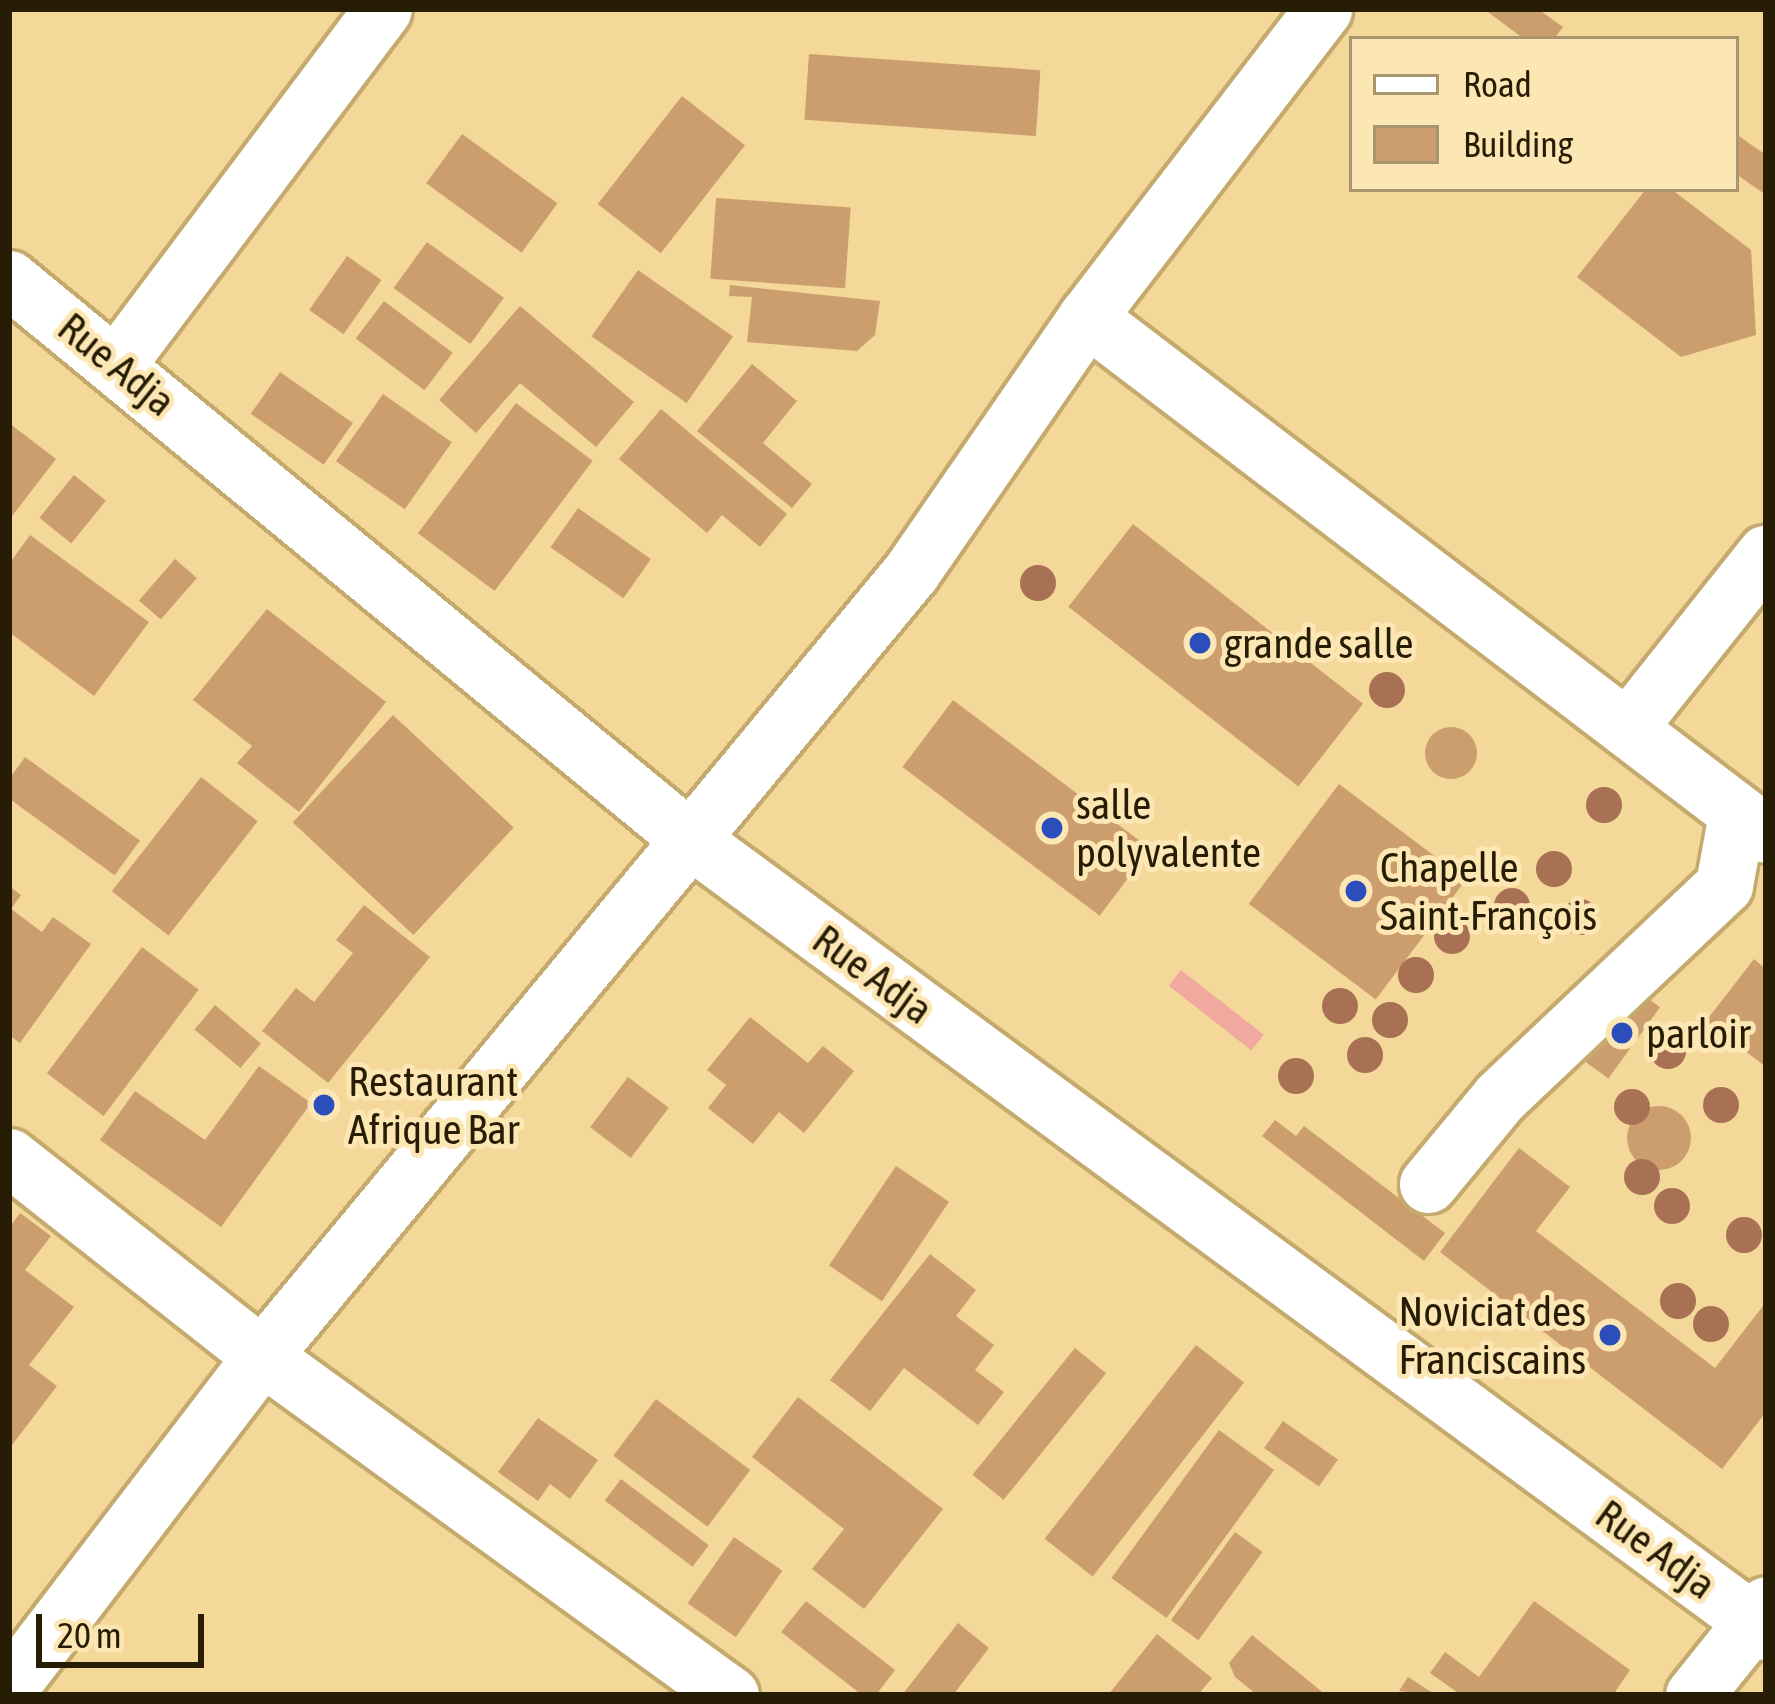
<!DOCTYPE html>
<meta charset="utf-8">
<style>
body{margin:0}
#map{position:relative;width:1775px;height:1704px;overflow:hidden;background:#f4d899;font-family:"Asap Condensed",sans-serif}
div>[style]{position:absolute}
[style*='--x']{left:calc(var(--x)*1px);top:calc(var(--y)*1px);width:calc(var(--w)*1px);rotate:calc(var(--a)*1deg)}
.green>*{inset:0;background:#f1a89f;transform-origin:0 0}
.building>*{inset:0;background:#cd9e6d;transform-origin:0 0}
.round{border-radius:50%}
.roads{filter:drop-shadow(3px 0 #c5aa6d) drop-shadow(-3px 0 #c5aa6d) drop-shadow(0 3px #c5aa6d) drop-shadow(0 -3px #c5aa6d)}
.minor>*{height:57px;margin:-28.5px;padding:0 28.5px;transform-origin:28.5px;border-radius:28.5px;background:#fff}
.trees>*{width:36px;height:36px;margin:-18px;border-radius:50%;background:#a97154}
.dots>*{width:33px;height:33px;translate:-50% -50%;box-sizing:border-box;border:6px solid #fce6b4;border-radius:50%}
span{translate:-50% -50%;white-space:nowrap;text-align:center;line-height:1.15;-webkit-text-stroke:10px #fce6b4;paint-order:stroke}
.street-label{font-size:42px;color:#271d04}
.poi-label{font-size:42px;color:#271d04}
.left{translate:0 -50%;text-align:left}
.right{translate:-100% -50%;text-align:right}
.frame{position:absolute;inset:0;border:12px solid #271d04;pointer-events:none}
.legend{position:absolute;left:1349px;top:36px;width:390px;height:156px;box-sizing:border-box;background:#fce6b4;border:3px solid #a7966e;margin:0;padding:15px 21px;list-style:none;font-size:36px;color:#271d04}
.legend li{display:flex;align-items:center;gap:24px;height:60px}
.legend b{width:60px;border:3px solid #a7966e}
.scale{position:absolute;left:36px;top:1614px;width:168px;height:54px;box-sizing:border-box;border:6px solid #271d04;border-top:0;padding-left:15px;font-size:36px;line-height:42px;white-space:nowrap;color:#271d04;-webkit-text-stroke:9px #fce6b4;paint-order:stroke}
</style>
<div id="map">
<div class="green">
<div style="left:1181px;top:970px;width:105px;height:20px;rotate:38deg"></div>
</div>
<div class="building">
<div style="clip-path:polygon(1484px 9px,1538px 9px,1563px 27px,1554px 39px,1524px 39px)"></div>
<div style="left:809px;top:54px;width:232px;height:66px;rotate:4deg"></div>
<div style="left:682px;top:96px;width:80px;height:137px;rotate:38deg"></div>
<div style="left:462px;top:134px;width:118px;height:61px;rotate:36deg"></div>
<div style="clip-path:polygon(1736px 134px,1766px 155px,1766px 195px,1736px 174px)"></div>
<div style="clip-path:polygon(1646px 189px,1671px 189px,1751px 250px,1756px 335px,1681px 357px,1577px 277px)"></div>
<div style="left:716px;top:198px;width:135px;height:81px;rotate:4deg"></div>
<div style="left:427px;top:242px;width:95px;height:57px;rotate:36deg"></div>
<div style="left:347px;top:256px;width:42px;height:66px;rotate:35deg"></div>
<div style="left:638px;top:270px;width:116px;height:81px;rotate:35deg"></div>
<div style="clip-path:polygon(730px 285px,880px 301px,875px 335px,857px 351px,747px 342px,752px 297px,729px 296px)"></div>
<div style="left:384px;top:301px;width:86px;height:47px;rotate:37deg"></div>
<div style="clip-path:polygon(520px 306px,634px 402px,596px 447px,520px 383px,476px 433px,439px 400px)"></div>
<div style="clip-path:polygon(752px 364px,797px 401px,763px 443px,812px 484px,792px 508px,697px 431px)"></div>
<div style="left:280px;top:372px;width:89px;height:51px;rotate:35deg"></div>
<div style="left:383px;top:394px;width:84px;height:82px;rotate:35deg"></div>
<div style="left:516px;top:403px;width:96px;height:163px;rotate:37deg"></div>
<div style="clip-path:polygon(661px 409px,787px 514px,760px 547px,722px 515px,707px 533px,619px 459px)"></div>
<div style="clip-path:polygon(9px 423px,56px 459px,9px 520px)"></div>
<div style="left:74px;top:475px;width:41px;height:55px;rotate:39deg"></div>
<div style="left:578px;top:508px;width:89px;height:48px;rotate:35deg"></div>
<div style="left:1133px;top:524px;width:292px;height:105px;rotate:38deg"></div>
<div style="clip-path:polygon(30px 535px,149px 622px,94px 696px,9px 632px,9px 564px)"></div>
<div style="left:175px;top:559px;width:29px;height:55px;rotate:41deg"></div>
<div style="clip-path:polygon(267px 609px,386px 702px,299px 812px,237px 763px,252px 746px,193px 700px)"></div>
<div style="left:953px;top:700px;width:247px;height:84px;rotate:37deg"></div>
<div style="left:393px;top:715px;width:165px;height:147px;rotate:43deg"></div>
<div class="round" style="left:1425px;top:727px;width:52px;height:52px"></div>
<div style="left:25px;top:757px;width:142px;height:43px;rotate:36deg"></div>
<div style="left:201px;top:777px;width:72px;height:145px;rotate:38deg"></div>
<div style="left:1339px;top:784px;width:159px;height:150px;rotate:37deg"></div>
<div style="clip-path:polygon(9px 886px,21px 895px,11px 909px,42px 932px,53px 917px,91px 944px,20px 1043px,9px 1035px)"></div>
<div style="clip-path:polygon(364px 905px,430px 957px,328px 1083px,262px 1031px,296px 988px,314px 1002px,353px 953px,336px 940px)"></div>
<div style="left:142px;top:947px;width:71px;height:158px;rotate:37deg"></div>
<div style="clip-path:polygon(1754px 959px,1766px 969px,1766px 1067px,1706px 1021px)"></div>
<div style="left:1635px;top:989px;width:31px;height:88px;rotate:36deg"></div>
<div style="left:215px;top:1005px;width:60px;height:32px;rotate:40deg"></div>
<div style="clip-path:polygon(750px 1017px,808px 1063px,823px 1046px,854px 1071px,804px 1133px,779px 1112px,753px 1144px,708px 1108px,726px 1085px,707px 1070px)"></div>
<div style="clip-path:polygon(259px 1066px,311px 1103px,221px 1227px,100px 1140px,135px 1091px,205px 1140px)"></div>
<div style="left:628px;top:1077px;width:51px;height:63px;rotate:37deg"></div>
<div class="round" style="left:1627px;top:1106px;width:64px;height:64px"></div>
<div style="clip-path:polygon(1275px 1120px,1296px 1136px,1304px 1126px,1445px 1233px,1424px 1261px,1262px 1136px)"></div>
<div style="clip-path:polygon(1519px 1148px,1570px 1187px,1536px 1231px,1715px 1368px,1766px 1302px,1766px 1412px,1722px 1469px,1440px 1252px)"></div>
<div style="left:896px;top:1166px;width:64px;height:120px;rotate:34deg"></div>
<div style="clip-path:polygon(20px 1213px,51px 1236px,25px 1270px,74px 1307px,29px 1365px,57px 1386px,9px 1449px,9px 1228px)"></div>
<div style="clip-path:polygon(930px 1254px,976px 1290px,956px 1316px,994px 1345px,975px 1370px,1004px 1392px,978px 1425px,904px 1368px,870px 1411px,830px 1380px)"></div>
<div style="left:1196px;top:1345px;width:61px;height:246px;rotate:38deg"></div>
<div style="left:1075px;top:1348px;width:40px;height:163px;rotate:39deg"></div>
<div style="clip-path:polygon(798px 1397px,943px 1509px,864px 1609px,812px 1569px,844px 1529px,752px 1457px)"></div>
<div style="left:656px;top:1399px;width:118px;height:71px;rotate:37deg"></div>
<div style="clip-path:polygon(538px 1418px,598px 1460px,570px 1499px,550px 1484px,538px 1501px,498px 1472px)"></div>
<div style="left:1283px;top:1421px;width:67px;height:33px;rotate:35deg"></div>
<div style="left:1219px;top:1430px;width:68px;height:183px;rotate:36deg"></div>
<div style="left:621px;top:1479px;width:110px;height:27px;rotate:37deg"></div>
<div style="left:1235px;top:1532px;width:34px;height:109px;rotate:36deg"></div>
<div style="left:734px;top:1537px;width:59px;height:81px;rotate:35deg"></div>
<div style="clip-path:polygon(806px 1601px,895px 1670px,876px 1695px,862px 1695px,781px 1632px)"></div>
<div style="clip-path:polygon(1534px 1601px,1630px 1670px,1613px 1695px,1461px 1695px,1430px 1673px,1445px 1652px,1479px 1677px)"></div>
<div style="clip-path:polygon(958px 1623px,989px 1648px,953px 1695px,902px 1695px)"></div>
<div style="clip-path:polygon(1157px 1634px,1212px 1678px,1198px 1695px,1108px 1695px)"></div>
<div style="clip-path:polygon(1252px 1635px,1326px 1695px,1257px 1695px,1235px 1677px,1229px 1663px)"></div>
<div style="clip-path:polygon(1408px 1677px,1436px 1695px,1399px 1691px)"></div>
</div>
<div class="roads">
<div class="minor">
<div style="--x:9;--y:279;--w:878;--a:39.45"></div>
<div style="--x:687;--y:837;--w:1340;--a:36.35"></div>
<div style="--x:1087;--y:317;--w:853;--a:37.29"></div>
<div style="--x:118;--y:362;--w:441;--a:-53.1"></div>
<div style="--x:1627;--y:728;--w:223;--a:-51.5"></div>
<div style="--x:9;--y:1157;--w:322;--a:38.2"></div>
<div style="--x:262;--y:1356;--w:578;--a:35.92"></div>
<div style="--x:1428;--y:1184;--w:113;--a:-50.4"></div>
<div style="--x:1500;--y:1097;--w:308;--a:-43.4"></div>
<div style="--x:1724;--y:885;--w:72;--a:-79.6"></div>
<div style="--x:9;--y:1687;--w:417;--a:-52.6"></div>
<div style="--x:262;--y:1356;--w:1018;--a:-50.38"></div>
<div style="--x:911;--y:572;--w:310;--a:-55.4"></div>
<div style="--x:1087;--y:317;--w:388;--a:-52.5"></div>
<div style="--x:1694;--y:1695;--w:115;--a:-51.3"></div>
</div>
</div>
<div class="trees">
<div style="left:1038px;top:583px"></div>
<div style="left:1387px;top:690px"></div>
<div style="left:1604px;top:805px"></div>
<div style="left:1554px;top:869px"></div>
<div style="left:1512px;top:906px"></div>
<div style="left:1580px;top:917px"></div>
<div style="left:1452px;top:936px"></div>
<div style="left:1416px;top:975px"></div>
<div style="left:1340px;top:1006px"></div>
<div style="left:1390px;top:1020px"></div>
<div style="left:1668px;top:1051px"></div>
<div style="left:1365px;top:1055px"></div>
<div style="left:1296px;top:1076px"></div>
<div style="left:1721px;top:1105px"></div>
<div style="left:1632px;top:1107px"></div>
<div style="left:1642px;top:1177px"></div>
<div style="left:1672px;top:1206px"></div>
<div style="left:1744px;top:1235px"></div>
<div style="left:1678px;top:1301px"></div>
<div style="left:1711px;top:1324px"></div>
</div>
<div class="dots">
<div style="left:1200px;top:643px;background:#2c4ebd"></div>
<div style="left:1052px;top:828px;background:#2c4ebd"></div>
<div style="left:1356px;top:891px;background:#2c4ebd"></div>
<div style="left:1622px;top:1033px;background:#2c4ebd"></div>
<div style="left:324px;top:1105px;background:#2c4ebd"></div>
<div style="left:1610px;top:1335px;background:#2c4ebd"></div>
</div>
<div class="street-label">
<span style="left:117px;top:364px;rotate:39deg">Rue Adja</span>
<span style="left:873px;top:974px;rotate:36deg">Rue Adja</span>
<span style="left:1656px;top:1549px;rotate:36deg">Rue Adja</span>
</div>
<div class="poi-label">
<span class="left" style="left:1224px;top:643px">grande salle</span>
<span class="left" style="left:1076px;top:828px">salle<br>polyvalente</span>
<span class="left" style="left:1380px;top:891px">Chapelle<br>Saint-François</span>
<span class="left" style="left:1646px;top:1033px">parloir</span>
<span class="left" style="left:348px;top:1105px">Restaurant<br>Afrique Bar</span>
<span class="right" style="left:1586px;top:1335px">Noviciat des<br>Franciscains</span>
</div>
<div class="frame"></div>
<ul class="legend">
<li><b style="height:15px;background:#fff"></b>Road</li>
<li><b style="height:33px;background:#cd9e6d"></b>Building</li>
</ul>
<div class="scale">20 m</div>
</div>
